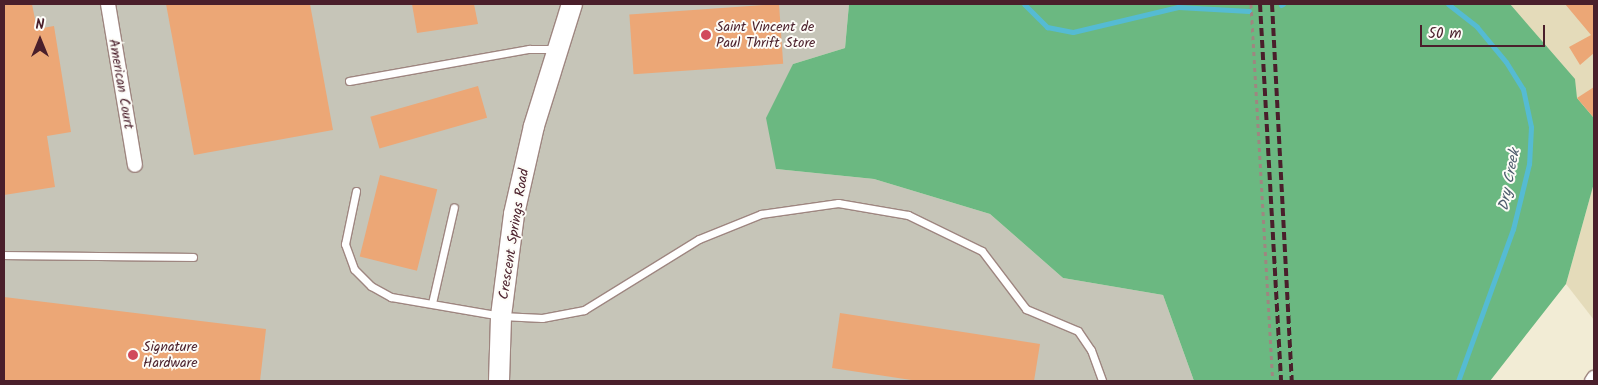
<!DOCTYPE html>
<style>
body{margin:0}
#map{position:relative;width:1598px;height:385px;overflow:hidden;background:#f2ecd5;font-family:Kalam,sans-serif}
div>[style]{position:absolute}
[style*='--x']{left:calc(var(--x)*1px);top:calc(var(--y)*1px);width:calc(var(--w)*1px);rotate:calc(var(--a)*1deg)}
.built>*{inset:0;background:#e4dbba}
.industrial>*{inset:0;background:#c6c5b8}
.forest>*{inset:0;background:#6bb881}
.stream>*{height:5px;margin:-2.5px;padding:0 2.5px;transform-origin:2.5px;border-radius:2.5px;background:#55bbd3}
.building>*{inset:0;background:#eca776;transform-origin:0 0}
.path>*{height:3px;margin-top:-1.5px;transform-origin:0;background:repeating-linear-gradient(90deg,#9e8680 0 4px,transparent 0 8px)}
.roads{filter:drop-shadow(1px 0 #9e8680) drop-shadow(-1px 0 #9e8680) drop-shadow(0 1px #9e8680) drop-shadow(0 -1px #9e8680)}
.lane>*{height:7px;margin:-3.5px;padding:0 3.5px;transform-origin:3.5px;border-radius:3.5px;background:#fff}
.street>*{height:14px;margin:-7px;padding:0 7px;transform-origin:7px;border-radius:7px;background:#fff}
.secondary>*{height:20px;margin:-10px;padding:0 10px;transform-origin:10px;border-radius:10px;background:#fff}
.rail>*{height:4px;margin-top:-2px;transform-origin:0;background:repeating-linear-gradient(90deg,#4a1f2b 0 8px,transparent 0 12px)}
.dots>*{width:14px;height:14px;translate:-50% -50%;box-sizing:border-box;border:2px solid #fdfcf7;border-radius:50%}
span{translate:-50% -50%;white-space:nowrap;text-align:center;line-height:1.15;-webkit-text-stroke:4px #fdfcf7;paint-order:stroke}
.poi-label{font-size:14px;color:#4a1f2b}
.left{translate:0 -50%;text-align:left}
.street-label{font-size:14px;color:#4a1f2b}
.water-label{font-size:15px;color:#4e5d6e;font-style:italic}
.frame{position:absolute;inset:0;border:5px solid #4a1f2b;pointer-events:none}
.north{position:absolute;left:15px;top:15px;width:50px;height:50px;-webkit-text-stroke:4px #fdfcf7;paint-order:stroke;rotate:0deg;font-size:14px;font-weight:700;line-height:20px;text-align:center;color:#4a1f2b}
.north::after{content:'';display:block;margin:auto;width:18px;height:22px;background:#4a1f2b;clip-path:polygon(50% 0,100% 100%,50% 72%,0 100%)}
.scale{position:absolute;left:1420px;top:25px;width:125px;height:22px;box-sizing:border-box;border:2px solid #4a1f2b;border-top:0;padding-left:6px;font-size:15px;line-height:18px;white-space:nowrap;color:#4a1f2b;-webkit-text-stroke:4px #fdfcf7;paint-order:stroke}
</style>
<div id="map">
<div class="built">
<div style="clip-path:polygon(1510px 4px,1594px 4px,1594px 118px,1577px 98px)"></div>
<div style="clip-path:polygon(1594px 183px,1594px 320px,1566px 284px)"></div>
</div>
<div class="industrial">
<div style="clip-path:polygon(4px 4px,849px 4px,845px 48px,793px 64px,776px 169px,874px 179px,990px 214px,1063px 278px,1163px 295px,1194px 381px,4px 381px)"></div>
</div>
<div class="forest">
<div style="clip-path:polygon(849px 4px,1510px 4px,1575px 79px,1577px 98px,1594px 118px,1594px 183px,1566px 284px,1490px 381px,1194px 381px,1163px 295px,1063px 278px,990px 214px,874px 179px,776px 169px,766px 118px,793px 64px,845px 48px)"></div>
</div>
<div class="stream">
<div style="--x:1024;--y:4;--w:33;--a:45"></div>
<div style="--x:1047;--y:27;--w:26;--a:11"></div>
<div style="--x:1073;--y:32;--w:108;--a:-13.4"></div>
<div style="--x:1178;--y:7;--w:71;--a:3.2"></div>
<div style="--x:1448;--y:4;--w:37;--a:38"></div>
<div style="--x:1477;--y:27;--w:45;--a:50.4"></div>
<div style="--x:1506;--y:62;--w:32;--a:58"></div>
<div style="--x:1523;--y:89;--w:39;--a:78"></div>
<div style="--x:1531;--y:127;--w:37;--a:93"></div>
<div style="--x:1529;--y:164;--w:67;--a:103.8"></div>
<div style="--x:1513;--y:229;--w:162;--a:109.9"></div>
<div style="--x:1281;--y:5;--w:2;--a:-27"></div>
</div>
<div class="building">
<div style="clip-path:polygon(4px 4px,32px 4px,37px 29px,54px 26px,71px 132px,47px 136px,55px 187px,4px 195px)"></div>
<div style="clip-path:polygon(166px 4px,310px 4px,333px 130px,194px 155px)"></div>
<div style="clip-path:polygon(412px 4px,474px 4px,478px 24px,417px 33px)"></div>
<div style="left:779px;top:4px;width:60px;height:150px;rotate:86deg"></div>
<div style="clip-path:polygon(1565px 4px,1594px 4px,1594px 53px,1580px 65px,1569px 47px,1591px 35px)"></div>
<div style="left:478px;top:86px;width:33px;height:112px;rotate:74deg"></div>
<div style="clip-path:polygon(1594px 87px,1594px 118px,1577px 98px)"></div>
<div style="left:380px;top:175px;width:59px;height:84px;rotate:14deg"></div>
<div style="clip-path:polygon(4px 297px,266px 329px,260px 381px,4px 381px)"></div>
<div style="clip-path:polygon(840px 313px,1040px 344px,1034px 381px,918px 381px,832px 368px)"></div>
</div>
<div class="path">
<div style="--x:1251;--y:4;--w:378;--a:86.7"></div>
</div>
<div class="roads">
<div class="lane">
<div style="--x:349;--y:81;--w:183;--a:-10.1"></div>
<div style="--x:529;--y:49;--w:26;--a:0"></div>
<div style="--x:356;--y:191;--w:54;--a:101.7"></div>
<div style="--x:345;--y:244;--w:27;--a:70"></div>
<div style="--x:354;--y:269;--w:24;--a:45"></div>
<div style="--x:371;--y:286;--w:23;--a:29"></div>
<div style="--x:391;--y:297;--w:112;--a:9.8"></div>
<div style="--x:501;--y:316;--w:41;--a:2.8"></div>
<div style="--x:542;--y:318;--w:43;--a:-10.8"></div>
<div style="--x:584;--y:310;--w:135;--a:-31.7"></div>
<div style="--x:699;--y:239;--w:67;--a:-22"></div>
<div style="--x:761;--y:214;--w:78;--a:-8.1"></div>
<div style="--x:838;--y:203;--w:71;--a:9.7"></div>
<div style="--x:908;--y:215;--w:82;--a:25.9"></div>
<div style="--x:982;--y:251;--w:73;--a:52.8"></div>
<div style="--x:1026;--y:309;--w:56;--a:22.9"></div>
<div style="--x:1078;--y:331;--w:23;--a:56"></div>
<div style="--x:1091;--y:350;--w:33;--a:70"></div>
<div style="--x:4;--y:255;--w:189;--a:0.6"></div>
<div style="--x:432;--y:303;--w:98;--a:-77.1"></div>
</div>
<div class="street">
<div style="--x:108;--y:4;--w:163;--a:80.5"></div>
<div style="--x:1592;--y:381;--w:4;--a:-56"></div>
</div>
<div class="secondary">
<div style="--x:499;--y:381;--w:65;--a:-88.2"></div>
<div style="--x:501;--y:316;--w:103;--a:-82.7"></div>
<div style="--x:514;--y:214;--w:90;--a:-77.2"></div>
<div style="--x:534;--y:126;--w:128;--a:-72.7"></div>
</div>
</div>
<div class="rail">
<div style="--x:1260;--y:4;--w:378;--a:86.8"></div>
<div style="--x:1272;--y:4;--w:378;--a:87"></div>
</div>
<div class="dots">
<div style="left:706px;top:35px;background:#d1495b"></div>
<div style="left:133px;top:355px;background:#d1495b"></div>
</div>
<div class="poi-label">
<span class="left" style="left:716px;top:35px">Saint Vincent de<br>Paul Thrift Store</span>
<span class="left" style="left:143px;top:355px">Signature<br>Hardware</span>
</div>
<div class="street-label">
<span style="left:121px;top:84px;rotate:80deg">American Court</span>
<span style="left:514px;top:234px;rotate:-81deg">Crescent Springs Road</span>
</div>
<div class="water-label">
<span style="left:1510px;top:180px;rotate:-79deg">Dry Creek</span>
</div>
<div class="frame"></div>
<div class="north">N</div>
<div class="scale">50 m</div>
</div>
